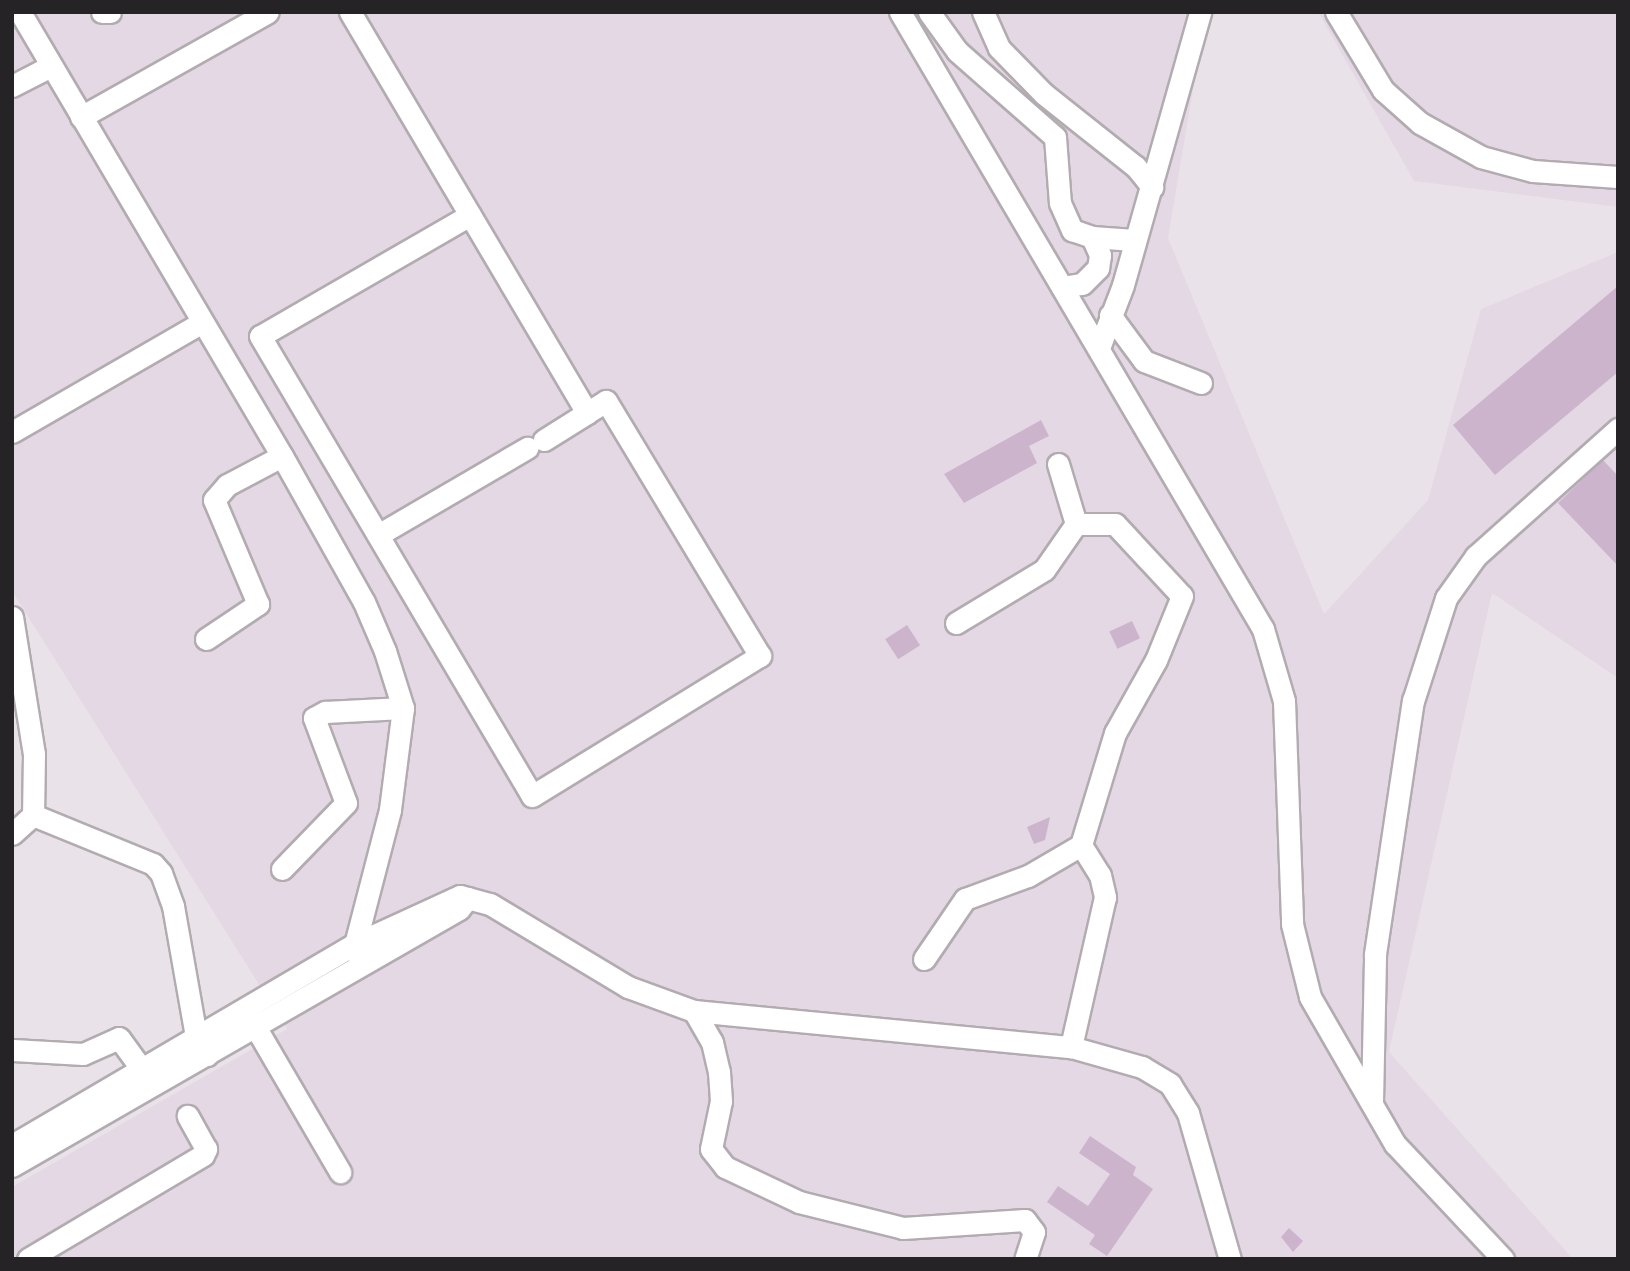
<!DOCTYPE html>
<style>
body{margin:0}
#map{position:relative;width:1630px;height:1271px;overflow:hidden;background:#e9e3e9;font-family:"Work Sans",sans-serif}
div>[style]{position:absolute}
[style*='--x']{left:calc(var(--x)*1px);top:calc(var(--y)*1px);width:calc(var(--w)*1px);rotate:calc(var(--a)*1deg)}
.built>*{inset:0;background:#e4d8e4}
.building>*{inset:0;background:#cdb4cd;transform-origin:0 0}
.roads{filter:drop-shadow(2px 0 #b2acb1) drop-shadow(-2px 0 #b2acb1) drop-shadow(0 2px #b2acb1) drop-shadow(0 -2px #b2acb1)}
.minor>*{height:21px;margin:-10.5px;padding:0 10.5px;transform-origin:10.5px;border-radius:10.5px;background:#fff}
span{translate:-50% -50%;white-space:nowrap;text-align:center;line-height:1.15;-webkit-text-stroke:5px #fff;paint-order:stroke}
.frame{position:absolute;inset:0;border:14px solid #262326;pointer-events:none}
</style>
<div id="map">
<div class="built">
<div style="clip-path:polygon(12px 12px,1206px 12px,1168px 238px,1324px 614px,1428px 500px,1481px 309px,1618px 252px,1618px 678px,1492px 593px,1389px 1052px,1573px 1259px,12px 1259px,12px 1187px,287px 1029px,12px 591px)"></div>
<div style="clip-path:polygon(1318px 12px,1618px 12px,1618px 207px,1414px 181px)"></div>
</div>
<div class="building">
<div style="clip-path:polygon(1618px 286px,1618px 372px,1495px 475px,1453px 425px)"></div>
<div style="clip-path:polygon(1041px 420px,1049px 436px,1029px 446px,1037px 463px,964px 503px,944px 474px)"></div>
<div style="clip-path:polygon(1603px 460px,1618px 476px,1618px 566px,1558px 503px)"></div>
<div style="left:1132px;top:621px;width:19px;height:25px;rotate:65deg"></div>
<div style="left:907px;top:625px;width:24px;height:26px;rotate:57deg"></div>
<div style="clip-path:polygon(1050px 817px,1045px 840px,1034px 844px,1027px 827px)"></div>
<div style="clip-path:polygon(1090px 1136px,1136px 1167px,1133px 1175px,1153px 1189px,1107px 1256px,1089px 1244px,1095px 1235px,1047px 1202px,1058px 1186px,1088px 1206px,1110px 1174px,1079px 1153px)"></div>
<div style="clip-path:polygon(1289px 1228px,1303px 1241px,1293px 1252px,1281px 1237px)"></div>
</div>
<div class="roads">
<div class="minor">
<div style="--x:20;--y:12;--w:516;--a:59.46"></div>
<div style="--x:282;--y:456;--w:167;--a:60.7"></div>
<div style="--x:364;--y:602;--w:53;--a:66.8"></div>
<div style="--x:385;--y:651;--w:60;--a:72.5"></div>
<div style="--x:403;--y:708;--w:103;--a:97.3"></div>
<div style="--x:390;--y:810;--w:138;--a:104.6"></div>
<div style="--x:355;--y:944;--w:21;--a:73"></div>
<div style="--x:102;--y:12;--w:8;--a:0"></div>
<div style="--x:350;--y:12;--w:466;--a:59.4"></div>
<div style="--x:587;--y:413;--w:51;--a:147.9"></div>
<div style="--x:900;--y:12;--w:716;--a:59.53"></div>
<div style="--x:1263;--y:629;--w:75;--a:73.7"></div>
<div style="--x:1284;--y:701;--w:223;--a:87.9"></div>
<div style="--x:1292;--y:924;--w:75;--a:76.1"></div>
<div style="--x:1310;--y:997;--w:170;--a:60"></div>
<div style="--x:1395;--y:1144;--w:158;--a:46.8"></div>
<div style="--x:929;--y:12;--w:48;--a:54.3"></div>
<div style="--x:957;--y:51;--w:130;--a:41.3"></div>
<div style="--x:1055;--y:137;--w:66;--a:85.7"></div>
<div style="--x:1060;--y:203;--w:30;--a:66"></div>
<div style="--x:1072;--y:230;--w:21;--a:19"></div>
<div style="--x:1092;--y:237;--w:42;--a:4.1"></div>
<div style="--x:983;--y:12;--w:39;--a:66"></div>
<div style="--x:999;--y:48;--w:64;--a:45.6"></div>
<div style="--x:1044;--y:94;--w:117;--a:38.4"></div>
<div style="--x:1136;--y:167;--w:26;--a:51"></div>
<div style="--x:1336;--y:12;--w:91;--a:58.9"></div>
<div style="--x:1383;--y:90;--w:50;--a:41.7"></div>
<div style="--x:1420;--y:123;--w:70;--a:29.1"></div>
<div style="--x:1481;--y:157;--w:54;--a:15.1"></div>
<div style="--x:1533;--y:171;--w:85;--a:4"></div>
<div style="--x:12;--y:86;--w:44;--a:-27.1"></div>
<div style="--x:81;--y:117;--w:214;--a:-29.3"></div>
<div style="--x:470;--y:215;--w:242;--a:150"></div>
<div style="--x:260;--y:336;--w:534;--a:59.4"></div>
<div style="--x:532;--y:796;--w:268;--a:-31.6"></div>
<div style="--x:760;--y:656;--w:298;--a:-121.1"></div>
<div style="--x:606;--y:401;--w:22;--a:148"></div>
<div style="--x:1062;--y:287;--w:20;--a:-9"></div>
<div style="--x:1082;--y:284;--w:23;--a:-45"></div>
<div style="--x:1098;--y:268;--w:13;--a:-81"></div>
<div style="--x:1100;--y:255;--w:20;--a:-114"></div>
<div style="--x:1110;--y:315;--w:57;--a:53.5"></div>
<div style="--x:1144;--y:361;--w:61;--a:21.1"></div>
<div style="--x:1099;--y:348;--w:67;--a:-69.1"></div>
<div style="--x:1123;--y:285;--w:284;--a:-74.2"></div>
<div style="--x:12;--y:432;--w:218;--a:-30"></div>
<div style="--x:1058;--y:464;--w:63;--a:73.3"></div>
<div style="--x:1076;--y:524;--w:39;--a:0"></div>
<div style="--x:1115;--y:524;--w:98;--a:47.1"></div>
<div style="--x:1182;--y:596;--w:69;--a:112.1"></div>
<div style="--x:1156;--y:660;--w:84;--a:119.3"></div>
<div style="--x:1115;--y:733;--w:117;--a:106.9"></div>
<div style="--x:1081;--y:845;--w:36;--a:58"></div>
<div style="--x:1100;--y:875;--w:23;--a:77"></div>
<div style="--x:1105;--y:897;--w:154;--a:102.8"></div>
<div style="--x:378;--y:535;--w:173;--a:-30.3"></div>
<div style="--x:12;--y:617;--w:139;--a:80.9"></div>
<div style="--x:34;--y:754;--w:61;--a:90.9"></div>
<div style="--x:33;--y:815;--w:130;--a:22.2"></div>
<div style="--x:153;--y:864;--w:12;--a:48"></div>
<div style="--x:161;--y:873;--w:35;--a:70"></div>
<div style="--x:173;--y:906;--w:132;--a:80"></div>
<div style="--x:196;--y:1036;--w:22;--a:60"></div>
<div style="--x:956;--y:623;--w:103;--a:-31.1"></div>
<div style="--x:1044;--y:570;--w:56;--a:-55.2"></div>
<div style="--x:206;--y:639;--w:63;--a:-33.9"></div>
<div style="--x:258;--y:604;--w:113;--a:-112.9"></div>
<div style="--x:214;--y:500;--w:20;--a:-49"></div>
<div style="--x:227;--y:485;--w:62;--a:-27.8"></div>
<div style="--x:12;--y:834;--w:28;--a:-42"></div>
<div style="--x:282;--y:869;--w:92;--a:-45.9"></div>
<div style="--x:346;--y:803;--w:91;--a:-110.6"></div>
<div style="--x:314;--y:718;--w:13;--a:-29"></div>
<div style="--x:325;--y:712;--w:78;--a:-2.9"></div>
<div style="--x:924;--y:959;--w:73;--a:-55.7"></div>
<div style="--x:965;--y:899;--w:67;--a:-20.1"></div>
<div style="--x:1028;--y:876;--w:61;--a:-30.3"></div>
<div style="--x:694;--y:1011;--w:36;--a:60"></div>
<div style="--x:712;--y:1042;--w:31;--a:77"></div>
<div style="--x:719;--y:1072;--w:29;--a:86"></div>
<div style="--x:721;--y:1101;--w:49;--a:101.8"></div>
<div style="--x:711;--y:1149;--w:23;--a:52"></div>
<div style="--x:725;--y:1167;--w:82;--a:25.3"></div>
<div style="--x:799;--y:1202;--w:107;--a:14"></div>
<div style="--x:903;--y:1228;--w:122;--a:-3.8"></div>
<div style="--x:1025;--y:1220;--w:15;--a:53"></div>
<div style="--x:1034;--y:1232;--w:28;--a:108"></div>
<div style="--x:249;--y:1016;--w:181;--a:59.7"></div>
<div style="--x:13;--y:1050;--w:70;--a:3.3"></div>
<div style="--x:83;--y:1054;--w:39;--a:-24"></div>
<div style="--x:119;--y:1038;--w:37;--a:54"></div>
<div style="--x:1372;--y:1102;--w:148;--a:-88.8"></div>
<div style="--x:1375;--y:954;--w:256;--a:-81.5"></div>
<div style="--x:1413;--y:701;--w:108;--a:-72.2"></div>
<div style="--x:1446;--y:598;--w:52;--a:-54.5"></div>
<div style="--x:1476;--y:556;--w:191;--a:-41.8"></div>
<div style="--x:12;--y:1145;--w:398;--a:-30.4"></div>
<div style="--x:355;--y:944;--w:115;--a:-24.6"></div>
<div style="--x:460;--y:896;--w:31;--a:15"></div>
<div style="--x:490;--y:904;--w:161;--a:31"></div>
<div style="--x:628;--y:987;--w:70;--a:20"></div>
<div style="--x:694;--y:1011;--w:379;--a:5.5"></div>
<div style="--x:1071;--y:1047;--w:74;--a:15.7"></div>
<div style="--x:1142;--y:1067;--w:33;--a:31"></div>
<div style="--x:1170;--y:1084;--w:34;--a:58"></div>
<div style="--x:1188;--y:1113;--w:152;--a:74"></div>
<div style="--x:12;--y:1166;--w:516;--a:-29.9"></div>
<div style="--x:459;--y:909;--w:14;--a:-51"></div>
<div style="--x:28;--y:1259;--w:204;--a:-30.7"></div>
<div style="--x:203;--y:1155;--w:7;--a:-63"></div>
<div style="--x:206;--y:1149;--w:38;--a:-119"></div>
</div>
</div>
<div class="frame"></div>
</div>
